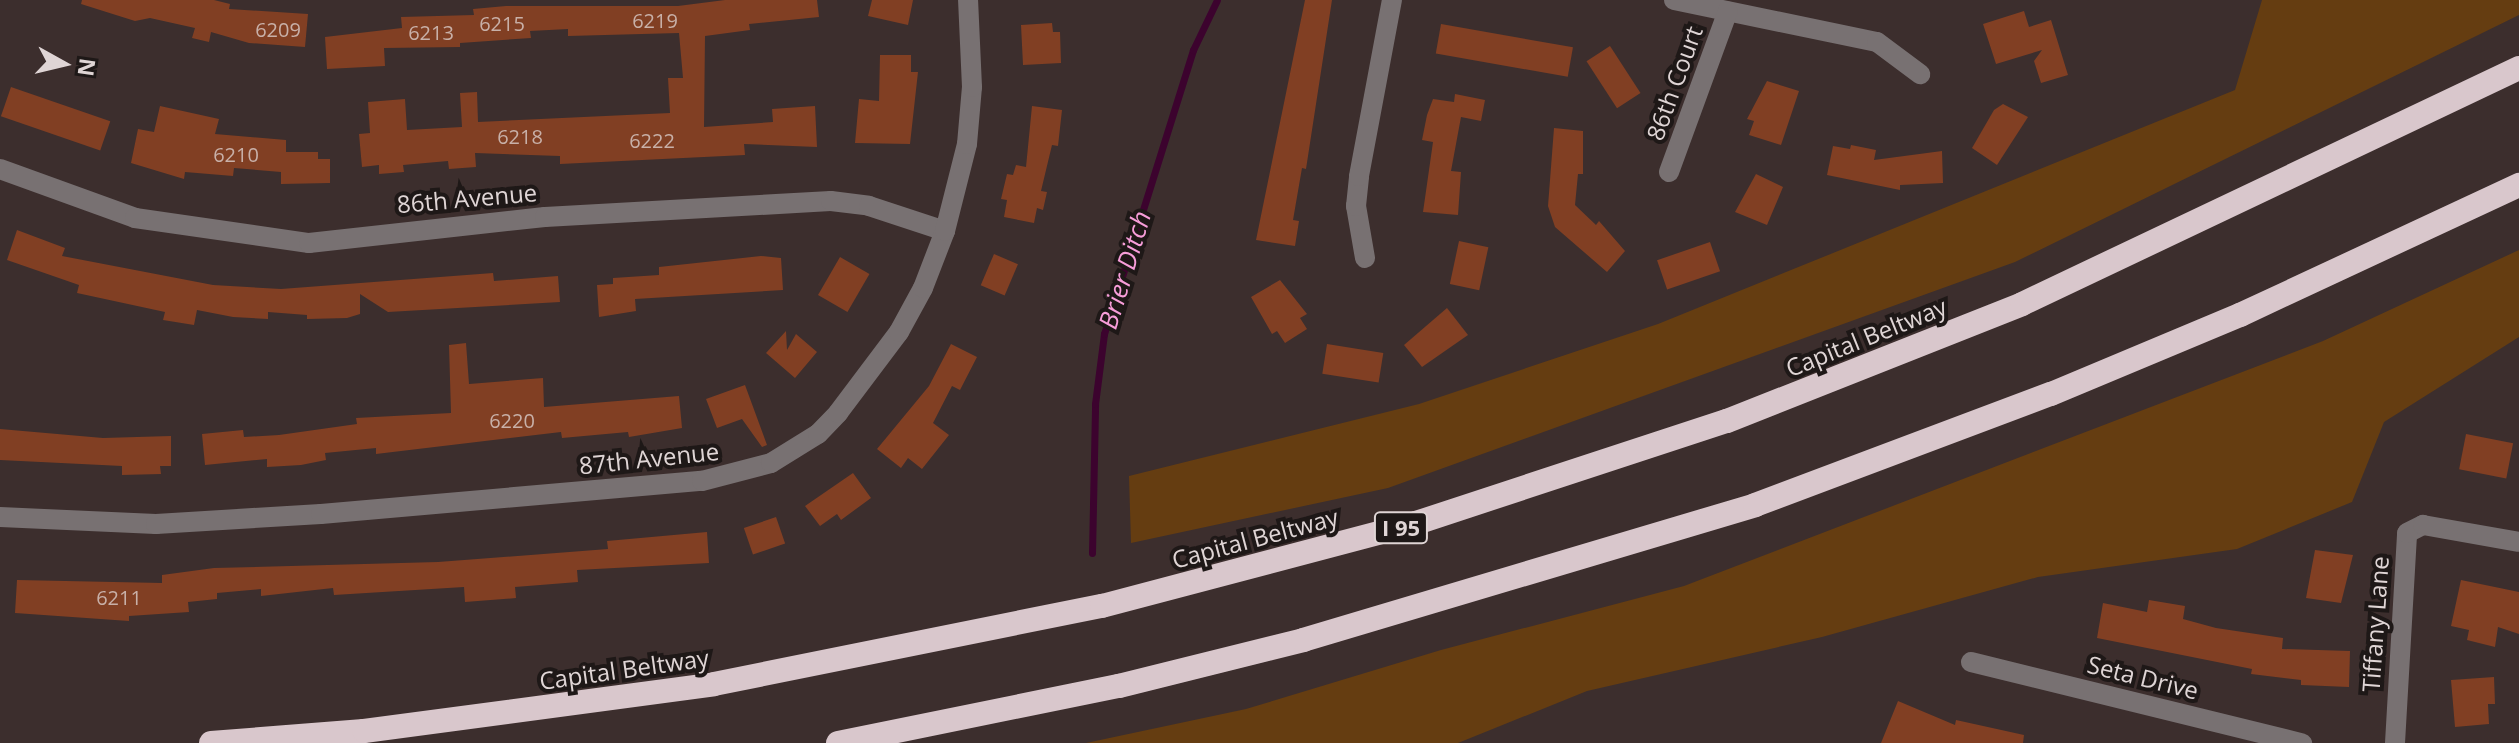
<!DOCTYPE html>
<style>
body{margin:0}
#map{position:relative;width:2519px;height:743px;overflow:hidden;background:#3c2e2d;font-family:"Open Sans",sans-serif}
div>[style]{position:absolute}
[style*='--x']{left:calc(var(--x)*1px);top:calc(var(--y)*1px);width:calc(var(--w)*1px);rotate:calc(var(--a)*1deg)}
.green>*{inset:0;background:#653d11}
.stream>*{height:7px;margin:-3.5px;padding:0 3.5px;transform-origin:3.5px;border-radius:3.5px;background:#3c032e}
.building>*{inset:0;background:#813f23;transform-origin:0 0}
.minor>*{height:20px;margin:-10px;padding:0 10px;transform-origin:10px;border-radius:10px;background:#787172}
.highway>*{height:24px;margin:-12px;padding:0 12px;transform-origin:12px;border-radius:12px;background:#d9c7cc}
span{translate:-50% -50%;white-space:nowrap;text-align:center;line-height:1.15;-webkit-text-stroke:8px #1e1817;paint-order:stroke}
.number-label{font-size:20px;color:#c8b0a8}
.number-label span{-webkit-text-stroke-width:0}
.shield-label span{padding:2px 6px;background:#1e1817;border:2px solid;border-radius:6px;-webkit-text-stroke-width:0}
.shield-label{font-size:22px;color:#dfd5d5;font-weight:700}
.street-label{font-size:24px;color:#dfd5d5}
.water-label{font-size:26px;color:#f79dd9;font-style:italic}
.north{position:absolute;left:24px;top:24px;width:80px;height:80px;-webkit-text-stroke:6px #1e1817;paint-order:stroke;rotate:98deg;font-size:22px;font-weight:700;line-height:32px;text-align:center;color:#dfd5d5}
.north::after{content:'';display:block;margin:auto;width:28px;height:36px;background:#dfd5d5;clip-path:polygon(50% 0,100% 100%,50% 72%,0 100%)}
</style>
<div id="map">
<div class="green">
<div style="clip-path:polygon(2262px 0,2519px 0,2519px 15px,2015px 262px,1388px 488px,1131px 543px,1129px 476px,1419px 404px,1658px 324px,2235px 90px)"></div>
<div style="clip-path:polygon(2519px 250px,2519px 337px,2384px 422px,2352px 502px,2237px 549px,2038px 577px,1822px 637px,1587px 691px,1458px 743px,1086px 743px,1246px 709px,1441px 650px,1684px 586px,2323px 341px)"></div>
</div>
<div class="stream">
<div style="--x:1092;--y:553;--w:149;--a:-88.8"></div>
<div style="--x:1095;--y:404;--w:71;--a:-82.7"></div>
<div style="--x:1104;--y:334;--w:298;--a:-72.6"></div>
<div style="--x:1193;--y:50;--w:55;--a:-64.4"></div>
</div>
<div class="building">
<div style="clip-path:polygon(82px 0,214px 0,230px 4px,229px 9px,308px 14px,305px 47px,249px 43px,211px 32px,209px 42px,192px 38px,195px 28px,150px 18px,135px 21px,81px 4px)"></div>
<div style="clip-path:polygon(725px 0,817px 0,819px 17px,749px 24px,750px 30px,705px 36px,704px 127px,773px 122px,772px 109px,815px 106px,817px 147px,744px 144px,745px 155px,560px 164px,560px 156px,475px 153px,476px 167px,449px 169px,448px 161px,403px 165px,404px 172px,379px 174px,379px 165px,362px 167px,359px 134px,370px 133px,368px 102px,405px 99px,407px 130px,462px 127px,460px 93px,477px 92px,478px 122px,670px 113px,668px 78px,683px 78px,679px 33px,568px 36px,568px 29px,530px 31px,531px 38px,460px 43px,460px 47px,384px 48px,385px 66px,327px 69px,325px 37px,402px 28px,401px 17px,474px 15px,473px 9px,506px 6px,678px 6px)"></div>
<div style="clip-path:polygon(872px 0,913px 0,908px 25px,868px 16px)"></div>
<div style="clip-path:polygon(1305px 0,1332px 0,1306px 169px,1302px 168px,1293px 220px,1299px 221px,1295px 246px,1256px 240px)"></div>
<div style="clip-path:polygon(2024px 11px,2029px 27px,2051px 20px,2068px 75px,2041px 83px,2034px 61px,2042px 50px,1996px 64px,1983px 24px)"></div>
<div style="clip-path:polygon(1052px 23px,1053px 32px,1060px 32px,1061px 63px,1023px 65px,1021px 25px)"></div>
<div style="left:1441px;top:24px;width:134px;height:30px;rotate:10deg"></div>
<div style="left:1610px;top:46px;width:56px;height:28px;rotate:57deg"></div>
<div style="clip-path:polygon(880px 55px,911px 55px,911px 72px,918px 72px,910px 144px,855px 143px,859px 99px,879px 101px)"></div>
<div style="clip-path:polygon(1767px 81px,1799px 91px,1781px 145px,1749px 135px,1754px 121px,1747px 119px)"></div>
<div style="left:11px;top:87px;width:105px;height:31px;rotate:19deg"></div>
<div style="clip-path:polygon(1455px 94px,1485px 100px,1481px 121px,1461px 117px,1451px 171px,1461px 172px,1458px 215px,1423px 212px,1433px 142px,1422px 140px,1427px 115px,1433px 99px,1454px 102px)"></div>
<div style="clip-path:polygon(2003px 104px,2028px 117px,1997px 165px,1972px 148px,1994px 110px)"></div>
<div style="clip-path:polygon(160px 106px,219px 119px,215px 134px,286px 140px,286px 152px,318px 152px,318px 159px,330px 159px,330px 183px,281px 184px,281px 172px,234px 168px,233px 176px,185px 172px,184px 179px,131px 163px,138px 129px,154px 132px)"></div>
<div style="clip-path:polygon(1032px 106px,1062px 110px,1058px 146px,1052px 145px,1041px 191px,1047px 192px,1043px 210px,1037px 208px,1034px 223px,1004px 217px,1007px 200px,1001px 199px,1007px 174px,1013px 175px,1016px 165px,1026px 167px)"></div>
<div style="clip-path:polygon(1554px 128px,1583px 131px,1583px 174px,1578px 174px,1575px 205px,1596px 225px,1599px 221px,1625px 251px,1607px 272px,1555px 227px,1548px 206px)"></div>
<div style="clip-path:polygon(1851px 145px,1876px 150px,1874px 160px,1942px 151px,1943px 183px,1900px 185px,1900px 190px,1827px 175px,1833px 146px,1850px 149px)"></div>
<div style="clip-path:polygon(1756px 174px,1783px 187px,1767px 225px,1735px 212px)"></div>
<div style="clip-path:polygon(17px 230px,65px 248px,62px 256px,213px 285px,281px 289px,493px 273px,494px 281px,558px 276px,560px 302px,388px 312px,360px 294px,360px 314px,347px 318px,307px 319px,307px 315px,268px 312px,268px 319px,233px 317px,197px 310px,194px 325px,163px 320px,165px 312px,77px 293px,79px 285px,7px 260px)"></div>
<div style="left:1459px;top:241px;width:30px;height:44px;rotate:12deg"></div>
<div style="left:1710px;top:242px;width:31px;height:56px;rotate:71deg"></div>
<div style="left:994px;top:254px;width:26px;height:34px;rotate:23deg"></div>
<div style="clip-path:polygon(761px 256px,781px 258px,783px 290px,635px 299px,636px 311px,599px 317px,597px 285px,613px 284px,613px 278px,659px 275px,659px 267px)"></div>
<div style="left:840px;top:257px;width:34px;height:44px;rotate:30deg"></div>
<div style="clip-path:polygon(1280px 280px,1307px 314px,1300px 318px,1307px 329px,1285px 343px,1277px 331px,1272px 334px,1251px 297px)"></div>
<div style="clip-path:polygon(1447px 308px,1468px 335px,1422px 367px,1404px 345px)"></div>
<div style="clip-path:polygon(786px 331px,787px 350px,796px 334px,817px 352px,795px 378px,766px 353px)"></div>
<div style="clip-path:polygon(466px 343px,469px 384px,543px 378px,544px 407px,679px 396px,682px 428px,629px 437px,628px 432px,562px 438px,561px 432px,376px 454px,376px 448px,325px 453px,326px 460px,301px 465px,267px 467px,267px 459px,205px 465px,202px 434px,243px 430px,244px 437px,279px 435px,357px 424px,356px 418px,451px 413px,449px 345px)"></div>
<div style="clip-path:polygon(951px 344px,977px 357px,960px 390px,952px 386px,933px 423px,949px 435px,922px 469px,908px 458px,901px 468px,877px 449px,929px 386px)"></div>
<div style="left:1327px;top:344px;width:57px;height:30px;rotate:9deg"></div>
<div style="clip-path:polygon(745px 385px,767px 445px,762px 447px,742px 419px,717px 428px,706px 399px)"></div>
<div style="clip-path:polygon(0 429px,103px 438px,171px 436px,171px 466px,160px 466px,161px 474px,122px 475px,122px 466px,0 460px)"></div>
<div style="left:2466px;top:434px;width:48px;height:36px;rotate:11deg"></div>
<div style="clip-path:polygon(853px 473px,871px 498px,841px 520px,837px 514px,820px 526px,805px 506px)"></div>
<div style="left:776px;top:517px;width:28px;height:34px;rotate:71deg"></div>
<div style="clip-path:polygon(707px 532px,709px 563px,577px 570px,578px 582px,515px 587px,516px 598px,465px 602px,464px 587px,334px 595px,333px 588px,261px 596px,261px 589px,217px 593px,217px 599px,188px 602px,189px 612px,129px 616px,129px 621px,15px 613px,17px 580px,162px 583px,162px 575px,214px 568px,438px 562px,608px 549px,607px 541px)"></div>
<div style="clip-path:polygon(2315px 550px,2353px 555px,2341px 603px,2306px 598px)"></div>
<div style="clip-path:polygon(2461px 580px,2519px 592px,2519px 634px,2498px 627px,2495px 647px,2467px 640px,2469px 630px,2451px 626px)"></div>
<div style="clip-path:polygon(2149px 600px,2185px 606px,2183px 619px,2216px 628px,2283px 638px,2282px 649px,2350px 651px,2349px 687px,2301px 685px,2301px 680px,2251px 674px,2252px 669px,2097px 638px,2103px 603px,2147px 612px)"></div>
<div style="clip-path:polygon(2494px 677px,2495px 704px,2488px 704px,2489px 724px,2455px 727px,2451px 680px)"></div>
<div style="clip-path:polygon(1898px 701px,1955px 725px,1956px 720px,2024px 735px,2023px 743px,1881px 743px)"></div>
</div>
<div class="minor">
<div style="--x:1674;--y:0;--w:207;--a:11.7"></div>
<div style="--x:1877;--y:42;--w:54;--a:36.7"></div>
<div style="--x:0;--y:169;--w:144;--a:19.9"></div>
<div style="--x:135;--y:218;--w:176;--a:8.2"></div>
<div style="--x:309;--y:243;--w:237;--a:-6.3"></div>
<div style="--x:545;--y:217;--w:286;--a:-3.2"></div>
<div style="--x:831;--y:201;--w:38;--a:7"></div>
<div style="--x:869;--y:206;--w:80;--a:18.2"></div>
<div style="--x:1669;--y:172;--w:171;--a:-69.9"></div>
<div style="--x:1365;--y:258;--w:53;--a:-99.8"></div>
<div style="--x:1356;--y:206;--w:30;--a:-84"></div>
<div style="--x:1359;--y:176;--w:179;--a:-79.4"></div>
<div style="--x:0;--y:517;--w:156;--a:2.6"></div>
<div style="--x:156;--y:524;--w:165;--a:-3.5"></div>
<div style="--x:321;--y:514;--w:382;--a:-5"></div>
<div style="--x:702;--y:481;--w:71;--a:-14.6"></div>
<div style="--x:771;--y:463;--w:55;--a:-31.7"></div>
<div style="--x:818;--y:434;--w:29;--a:-46"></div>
<div style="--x:838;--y:413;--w:101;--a:-53"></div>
<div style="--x:899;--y:332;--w:50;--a:-61.4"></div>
<div style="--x:923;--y:288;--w:61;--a:-68.9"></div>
<div style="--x:945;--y:231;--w:90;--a:-75.8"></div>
<div style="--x:967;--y:144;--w:57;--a:-85"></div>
<div style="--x:972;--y:87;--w:87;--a:-92.6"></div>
<div style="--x:1971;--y:662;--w:341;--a:13.8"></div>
<div style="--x:2395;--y:743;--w:210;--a:-86.7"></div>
<div style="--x:2407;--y:533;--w:18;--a:-27"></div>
<div style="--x:2423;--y:525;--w:97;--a:10"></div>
</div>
<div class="highway">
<div style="--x:211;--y:743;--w:153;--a:-4.5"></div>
<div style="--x:364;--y:731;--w:353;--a:-7.6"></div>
<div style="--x:714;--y:684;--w:396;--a:-11.4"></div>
<div style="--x:1102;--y:606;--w:325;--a:-14.8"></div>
<div style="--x:1416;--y:523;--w:327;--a:-18.2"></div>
<div style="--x:1727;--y:421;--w:317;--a:-21.6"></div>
<div style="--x:2022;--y:304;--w:550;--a:-25.4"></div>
<div style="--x:838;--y:743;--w:287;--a:-11.5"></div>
<div style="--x:1119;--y:686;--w:190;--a:-14"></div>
<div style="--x:1303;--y:640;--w:472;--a:-16.6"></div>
<div style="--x:1755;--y:505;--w:316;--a:-20.6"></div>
<div style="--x:2051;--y:394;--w:205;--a:-22.7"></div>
<div style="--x:2240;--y:315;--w:308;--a:-25"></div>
</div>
<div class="number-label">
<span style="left:655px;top:20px">6219</span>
<span style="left:502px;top:23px">6215</span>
<span style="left:278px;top:29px">6209</span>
<span style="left:431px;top:32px">6213</span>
<span style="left:520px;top:136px">6218</span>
<span style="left:652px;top:140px">6222</span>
<span style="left:236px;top:154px">6210</span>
<span style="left:512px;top:420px">6220</span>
<span style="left:119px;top:597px">6211</span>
</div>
<div class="shield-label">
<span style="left:1401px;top:528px">I 95</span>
</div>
<div class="street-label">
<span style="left:1674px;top:83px;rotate:-70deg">86th Court</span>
<span style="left:467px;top:198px;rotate:-5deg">86th Avenue</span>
<span style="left:1866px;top:337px;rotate:-22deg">Capital Beltway</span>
<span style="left:649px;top:458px;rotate:-6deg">87th Avenue</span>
<span style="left:1255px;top:538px;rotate:-15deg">Capital Beltway</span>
<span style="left:2375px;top:624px;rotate:-86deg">Tiffany Lane</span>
<span style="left:624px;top:669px;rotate:-8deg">Capital Beltway</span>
<span style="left:2143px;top:677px;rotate:14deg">Seta Drive</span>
</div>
<div class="water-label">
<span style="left:1125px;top:270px;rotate:-73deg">Brier Ditch</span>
</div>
<div class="north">N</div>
</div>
